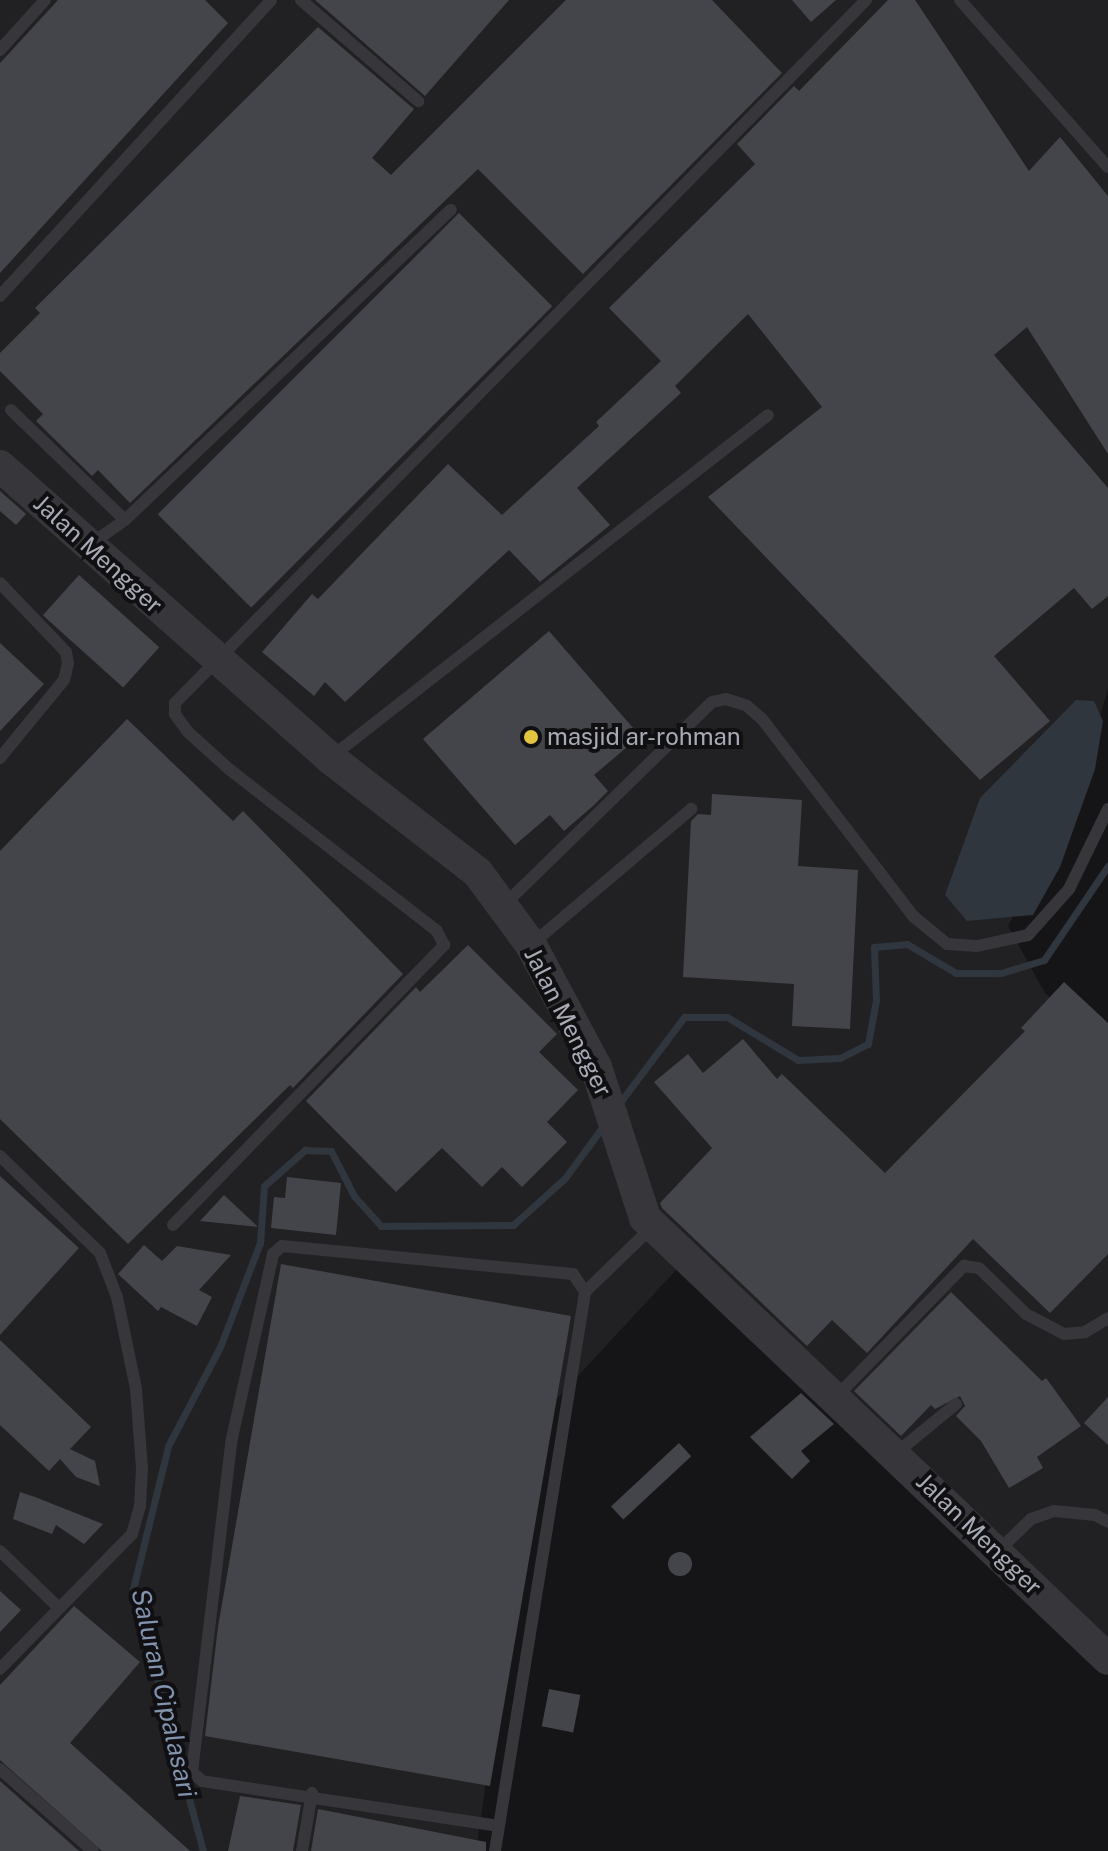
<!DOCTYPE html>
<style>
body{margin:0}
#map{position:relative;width:1108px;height:1851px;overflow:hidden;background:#151517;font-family:"Public Sans",sans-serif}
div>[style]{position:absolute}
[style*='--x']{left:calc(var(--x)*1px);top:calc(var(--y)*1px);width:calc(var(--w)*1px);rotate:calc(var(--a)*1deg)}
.built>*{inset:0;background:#212124}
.water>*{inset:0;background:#2f363e}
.stream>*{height:7px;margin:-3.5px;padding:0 3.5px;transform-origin:3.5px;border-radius:3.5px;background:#2f363e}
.building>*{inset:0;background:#44454a;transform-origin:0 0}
.round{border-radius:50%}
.service>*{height:12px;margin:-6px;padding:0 6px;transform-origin:6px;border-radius:6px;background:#36363b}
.tertiary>*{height:32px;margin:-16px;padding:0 16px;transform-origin:16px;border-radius:16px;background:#36363b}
.dots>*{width:22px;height:22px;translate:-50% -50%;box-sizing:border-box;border:4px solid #101012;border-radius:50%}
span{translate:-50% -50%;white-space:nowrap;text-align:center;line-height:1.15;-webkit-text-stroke:8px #101012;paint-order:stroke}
.street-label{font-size:24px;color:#a8aab6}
.poi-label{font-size:24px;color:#a8aab6}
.left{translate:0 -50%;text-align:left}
.water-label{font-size:26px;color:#8293ae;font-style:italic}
</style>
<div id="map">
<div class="built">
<div style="clip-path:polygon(0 0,1108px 0,1108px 689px,1072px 811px,1008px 926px,1045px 993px,1108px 1047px,1108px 1671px,677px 1269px,540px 1417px,476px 1851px,0 1851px)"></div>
</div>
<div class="water">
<div style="clip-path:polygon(1076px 700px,1094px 701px,1103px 721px,1095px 769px,1060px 867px,1033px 915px,967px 921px,945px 895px,980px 798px)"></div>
</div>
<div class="stream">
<div style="--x:618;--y:1105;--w:110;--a:-53.1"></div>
<div style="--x:684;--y:1017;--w:43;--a:0"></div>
<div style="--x:727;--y:1017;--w:83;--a:31.2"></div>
<div style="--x:798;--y:1060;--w:42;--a:-2.7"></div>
<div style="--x:840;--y:1058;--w:31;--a:-27"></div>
<div style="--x:868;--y:1044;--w:45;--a:-79.7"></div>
<div style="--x:876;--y:1000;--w:53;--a:-92.2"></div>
<div style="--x:874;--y:947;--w:33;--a:-5"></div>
<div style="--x:907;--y:944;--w:57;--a:30.6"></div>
<div style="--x:956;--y:973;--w:45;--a:0"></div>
<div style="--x:1001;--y:973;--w:45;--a:-16.8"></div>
<div style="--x:1044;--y:960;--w:114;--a:-55.8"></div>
<div style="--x:203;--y:1851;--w:271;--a:-105"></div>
<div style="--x:133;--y:1589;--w:147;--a:-76.2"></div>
<div style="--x:168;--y:1446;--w:112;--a:-62.3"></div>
<div style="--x:220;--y:1347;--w:111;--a:-69"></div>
<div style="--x:260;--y:1243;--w:57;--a:-86"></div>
<div style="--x:264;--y:1186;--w:55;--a:-41.3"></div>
<div style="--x:305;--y:1150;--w:26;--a:2"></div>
<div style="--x:331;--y:1151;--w:51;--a:62.9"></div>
<div style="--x:354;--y:1196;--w:40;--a:48"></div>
<div style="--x:381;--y:1226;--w:132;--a:-0.4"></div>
<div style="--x:513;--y:1225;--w:70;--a:-42.1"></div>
<div style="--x:565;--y:1178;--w:66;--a:-53.7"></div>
</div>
<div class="building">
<div style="clip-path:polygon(58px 0,205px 0,228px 23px,0 273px,0 63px)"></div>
<div style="clip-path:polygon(315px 0,509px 0,425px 96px)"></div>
<div style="clip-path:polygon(566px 0,712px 0,782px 73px,583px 274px,478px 169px,130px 503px,98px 470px,92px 476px,36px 421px,43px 414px,0 371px,0 353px,40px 313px,35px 308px,318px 27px,414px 109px,372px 158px,391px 175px)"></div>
<div style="clip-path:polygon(792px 0,836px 0,811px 22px)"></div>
<div style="clip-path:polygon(888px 0,915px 0,1029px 171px,1060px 137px,1108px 196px,1108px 454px,1027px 327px,994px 355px,1108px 488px,1108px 596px,1092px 609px,1074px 588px,994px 656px,1050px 721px,980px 780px,708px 497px,822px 407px,748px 314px,675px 386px,681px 393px,577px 488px,610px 525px,540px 582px,509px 550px,345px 702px,325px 682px,314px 696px,262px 652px,312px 594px,318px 599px,448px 464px,502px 515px,599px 426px,596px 422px,661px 361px,609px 308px,755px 164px,737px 144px,794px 86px,799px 91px)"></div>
<div style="left:459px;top:213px;width:132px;height:426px;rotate:45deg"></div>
<div style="clip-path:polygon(0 491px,26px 514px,16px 525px,0 511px)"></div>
<div style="left:79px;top:575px;width:108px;height:54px;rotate:42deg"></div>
<div style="clip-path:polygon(549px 631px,640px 736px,594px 775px,608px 791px,593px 806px,564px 831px,550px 815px,515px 845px,423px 739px)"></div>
<div style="clip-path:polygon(0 643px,44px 684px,0 731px)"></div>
<div style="clip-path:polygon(127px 719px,233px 821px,243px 811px,403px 974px,293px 1088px,290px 1085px,128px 1244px,0 1119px,0 851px)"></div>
<div style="clip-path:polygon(712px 794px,802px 800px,798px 866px,858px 870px,850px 1029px,792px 1026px,794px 984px,683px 977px,691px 821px,698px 814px,711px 815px)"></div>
<div style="clip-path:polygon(468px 945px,557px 1034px,539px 1052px,578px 1090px,547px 1122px,567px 1142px,522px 1187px,502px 1167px,482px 1187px,442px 1148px,396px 1192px,306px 1101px,416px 987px,420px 992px)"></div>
<div style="clip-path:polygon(1064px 982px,1108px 1023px,1108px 1254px,1050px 1313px,973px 1239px,867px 1353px,832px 1320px,807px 1346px,662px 1208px,660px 1203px,712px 1148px,654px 1082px,688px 1054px,703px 1073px,743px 1039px,777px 1079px,782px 1074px,885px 1173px,1025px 1031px,1021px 1028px)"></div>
<div style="clip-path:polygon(0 1176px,79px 1248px,0 1335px)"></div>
<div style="clip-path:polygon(287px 1177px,341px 1183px,336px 1235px,271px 1228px,274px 1197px,285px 1198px)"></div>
<div style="clip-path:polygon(224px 1195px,258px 1227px,200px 1221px)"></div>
<div style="clip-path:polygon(144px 1245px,162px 1261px,177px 1246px,231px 1255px,199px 1290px,212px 1297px,197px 1326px,161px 1307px,158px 1311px,118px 1274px)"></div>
<div style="clip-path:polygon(281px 1264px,571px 1316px,490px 1786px,205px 1736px,218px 1627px)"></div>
<div style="clip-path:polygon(951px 1292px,1042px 1381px,1046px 1378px,1081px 1426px,1037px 1457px,1043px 1468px,1009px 1488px,981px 1441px,956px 1416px,965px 1406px,960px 1396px,935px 1409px,931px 1405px,901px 1436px,854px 1391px)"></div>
<div style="clip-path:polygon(0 1340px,91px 1427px,70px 1449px,95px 1461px,100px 1486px,76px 1477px,60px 1459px,49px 1471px,0 1425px)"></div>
<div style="clip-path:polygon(801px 1393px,834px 1424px,801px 1451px,810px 1461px,792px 1479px,750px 1437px)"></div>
<div style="clip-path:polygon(1108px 1397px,1108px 1445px,1084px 1423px)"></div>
<div style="left:679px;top:1443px;width:18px;height:93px;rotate:47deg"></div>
<div style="clip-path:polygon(20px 1492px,35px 1497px,103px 1524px,84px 1544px,56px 1525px,52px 1534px,13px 1519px)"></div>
<div class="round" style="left:668px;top:1552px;width:24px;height:24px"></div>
<div style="clip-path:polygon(0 1591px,21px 1610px,0 1632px)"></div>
<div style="clip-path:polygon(74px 1606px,140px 1662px,70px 1743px,190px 1851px,102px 1851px,0 1760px,0 1685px)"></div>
<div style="left:549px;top:1689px;width:32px;height:38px;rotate:11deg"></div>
<div style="clip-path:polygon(0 1781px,79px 1851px,0 1851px)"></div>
<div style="clip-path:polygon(240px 1796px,301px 1805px,293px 1851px,228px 1851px)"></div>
<div style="clip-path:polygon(318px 1809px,486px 1842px,486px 1851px,311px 1851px)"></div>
</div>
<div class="service">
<div style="--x:301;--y:0;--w:155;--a:40.8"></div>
<div style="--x:960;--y:0;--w:223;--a:48.5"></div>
<div style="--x:0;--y:50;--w:67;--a:-48"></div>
<div style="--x:0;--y:296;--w:401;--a:-47.5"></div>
<div style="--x:11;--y:410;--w:158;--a:44"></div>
<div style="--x:92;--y:543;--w:40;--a:-34.9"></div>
<div style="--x:125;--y:520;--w:450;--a:-43.6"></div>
<div style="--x:0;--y:583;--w:95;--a:46.3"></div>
<div style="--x:66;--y:652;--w:11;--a:80"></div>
<div style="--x:68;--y:663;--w:17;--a:103"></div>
<div style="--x:64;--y:680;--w:101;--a:129.4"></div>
<div style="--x:330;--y:758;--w:556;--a:-38.06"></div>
<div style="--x:505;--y:904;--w:289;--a:-44.3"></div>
<div style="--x:712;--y:702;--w:14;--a:-12"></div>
<div style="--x:726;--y:699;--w:22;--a:18"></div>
<div style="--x:747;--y:706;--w:20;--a:41"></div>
<div style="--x:762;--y:719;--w:248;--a:52.5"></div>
<div style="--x:913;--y:916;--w:44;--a:39.5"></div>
<div style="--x:947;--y:944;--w:30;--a:4"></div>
<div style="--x:977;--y:946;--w:52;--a:-12.2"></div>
<div style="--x:1028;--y:935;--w:62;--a:-48.3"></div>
<div style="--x:1069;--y:889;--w:89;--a:-64"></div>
<div style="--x:532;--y:944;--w:209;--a:-40.3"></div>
<div style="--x:0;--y:1156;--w:139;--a:44.1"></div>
<div style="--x:100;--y:1253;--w:47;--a:68.9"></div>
<div style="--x:117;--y:1297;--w:94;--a:78.3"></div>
<div style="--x:136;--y:1389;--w:79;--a:85.7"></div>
<div style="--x:142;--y:1468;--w:38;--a:93"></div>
<div style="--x:140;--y:1506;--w:29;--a:106"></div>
<div style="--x:132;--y:1534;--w:189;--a:134.4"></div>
<div style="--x:173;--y:1225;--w:390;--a:-45.9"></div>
<div style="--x:444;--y:945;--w:16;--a:-117"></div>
<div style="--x:437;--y:931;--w:262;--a:-142.1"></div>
<div style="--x:230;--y:770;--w:57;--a:-137.9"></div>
<div style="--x:188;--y:732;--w:22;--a:-126"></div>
<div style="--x:175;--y:714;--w:11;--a:-90"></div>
<div style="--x:175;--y:703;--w:986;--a:-45.49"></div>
<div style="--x:835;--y:1398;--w:185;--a:-45.7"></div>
<div style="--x:964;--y:1266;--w:15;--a:8"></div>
<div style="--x:979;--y:1268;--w:66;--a:44.4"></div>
<div style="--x:1026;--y:1314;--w:43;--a:27.8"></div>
<div style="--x:1064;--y:1334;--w:21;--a:-5"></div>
<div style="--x:1085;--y:1332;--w:27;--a:-31"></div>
<div style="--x:895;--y:1454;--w:79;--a:-39.3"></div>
<div style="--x:0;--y:1551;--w:82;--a:44"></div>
<div style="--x:997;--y:1552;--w:47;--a:-44.1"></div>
<div style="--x:1031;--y:1519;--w:24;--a:-19"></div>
<div style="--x:1054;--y:1511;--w:41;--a:5.6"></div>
<div style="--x:1095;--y:1515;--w:15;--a:28"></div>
<div style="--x:0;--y:1769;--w:124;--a:41.4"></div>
<div style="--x:499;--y:1826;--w:300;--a:-171.4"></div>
<div style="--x:202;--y:1781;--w:13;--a:-138"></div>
<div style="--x:192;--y:1772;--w:336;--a:-83.2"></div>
<div style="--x:232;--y:1438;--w:189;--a:-77.4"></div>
<div style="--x:273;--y:1254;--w:12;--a:-42"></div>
<div style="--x:282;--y:1246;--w:292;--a:5.5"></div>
<div style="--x:573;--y:1274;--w:22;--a:56"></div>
<div style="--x:302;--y:1851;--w:59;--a:-80.2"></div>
<div style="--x:495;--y:1851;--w:566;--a:-80.85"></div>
<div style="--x:585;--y:1292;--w:95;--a:-44.1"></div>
</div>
<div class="tertiary">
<div style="--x:0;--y:466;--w:441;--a:41.5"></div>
<div style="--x:330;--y:758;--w:187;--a:37.8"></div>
<div style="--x:478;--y:873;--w:89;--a:53.6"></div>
<div style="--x:531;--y:945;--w:138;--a:62"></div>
<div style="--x:596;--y:1067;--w:159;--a:72"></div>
<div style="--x:645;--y:1218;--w:639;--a:43.61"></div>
</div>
<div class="dots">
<div style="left:531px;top:737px;background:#e2c441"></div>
</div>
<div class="street-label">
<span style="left:98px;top:554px;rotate:42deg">Jalan Mengger</span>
<span style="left:568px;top:1022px;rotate:63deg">Jalan Mengger</span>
<span style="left:979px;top:1534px;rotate:44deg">Jalan Mengger</span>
</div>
<div class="poi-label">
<span class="left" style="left:547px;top:737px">masjid ar-rohman</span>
</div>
<div class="water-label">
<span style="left:164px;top:1693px;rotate:77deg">Saluran Cipalasari</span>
</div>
</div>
